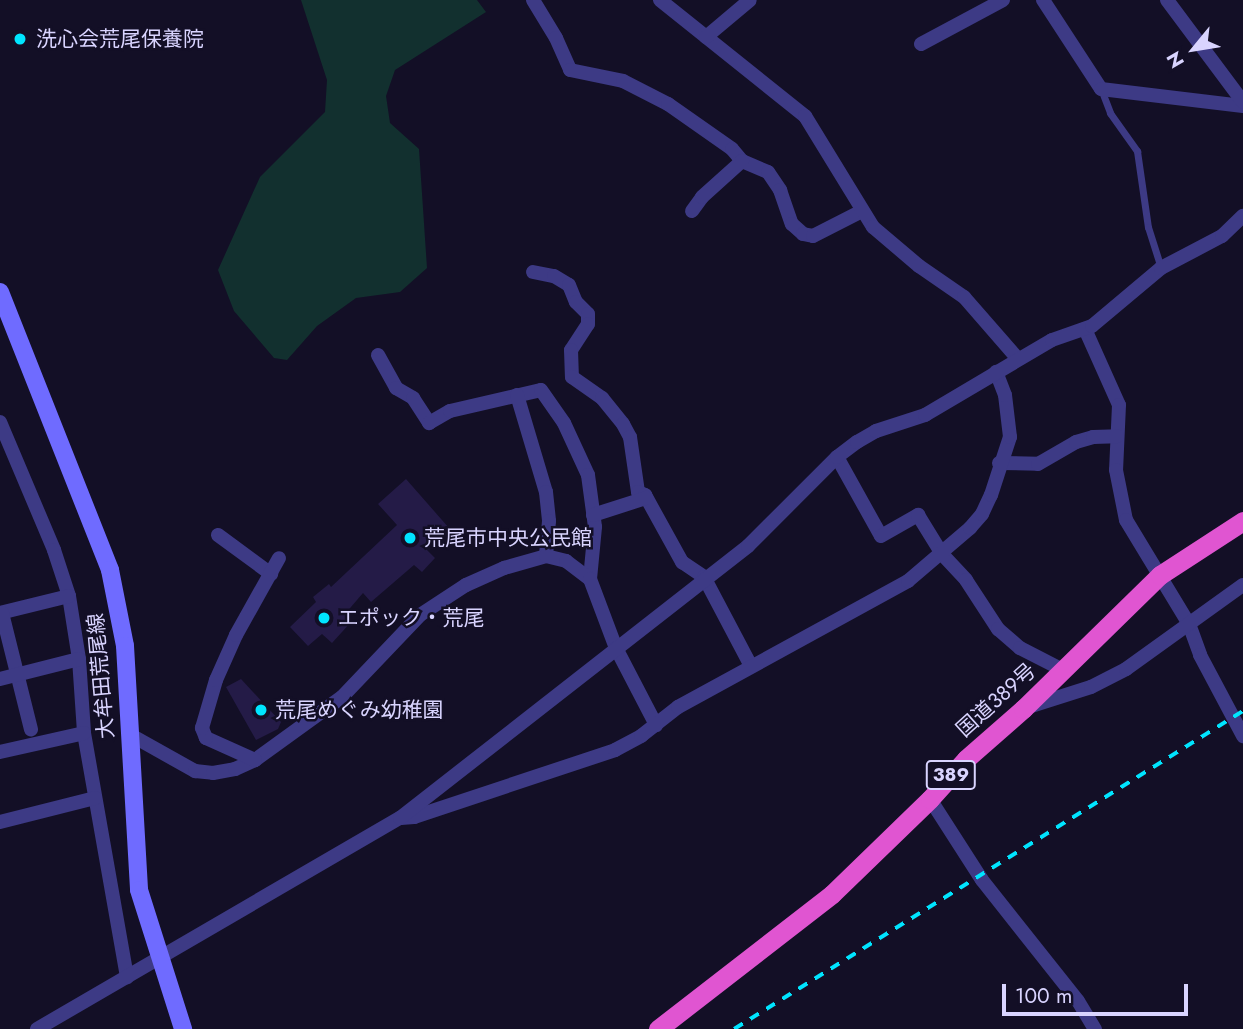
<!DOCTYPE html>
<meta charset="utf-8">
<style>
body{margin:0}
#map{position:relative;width:1243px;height:1029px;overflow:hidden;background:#130f26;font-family:Jost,"Noto Sans JP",sans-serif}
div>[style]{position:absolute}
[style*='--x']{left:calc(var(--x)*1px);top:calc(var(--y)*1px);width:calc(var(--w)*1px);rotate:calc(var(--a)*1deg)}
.green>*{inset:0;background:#12302f}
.building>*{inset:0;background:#241b47}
.service>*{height:7px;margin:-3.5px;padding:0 3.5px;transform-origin:3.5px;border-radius:3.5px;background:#3d3a85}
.minor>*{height:14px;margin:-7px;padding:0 7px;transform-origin:7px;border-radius:7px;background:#3d3a85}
.secondary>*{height:18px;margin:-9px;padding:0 9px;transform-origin:9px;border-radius:9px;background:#6f6bff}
.trunk>*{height:19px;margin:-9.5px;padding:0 9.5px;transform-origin:9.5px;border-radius:9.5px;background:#e055d1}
.rail>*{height:3.5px;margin-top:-1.75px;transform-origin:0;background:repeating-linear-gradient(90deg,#00e5ff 0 10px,transparent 0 19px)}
.dots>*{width:19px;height:19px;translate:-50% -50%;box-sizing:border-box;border:4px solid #130f26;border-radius:50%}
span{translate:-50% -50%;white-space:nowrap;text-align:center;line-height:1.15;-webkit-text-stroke:5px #130f26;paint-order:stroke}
.shield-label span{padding:2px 5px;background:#130f26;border:2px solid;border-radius:5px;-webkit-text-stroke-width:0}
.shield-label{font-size:19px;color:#d9d4ff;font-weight:700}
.poi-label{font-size:21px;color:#d9d4ff}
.left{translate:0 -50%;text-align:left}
.street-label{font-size:21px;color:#d9d4ff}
.north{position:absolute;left:1159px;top:14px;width:70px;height:70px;-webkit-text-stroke:5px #130f26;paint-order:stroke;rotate:240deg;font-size:19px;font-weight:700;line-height:28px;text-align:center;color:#d9d4ff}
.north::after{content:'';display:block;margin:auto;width:24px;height:32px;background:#d9d4ff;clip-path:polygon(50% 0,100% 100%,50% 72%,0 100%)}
.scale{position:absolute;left:1002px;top:984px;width:186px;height:32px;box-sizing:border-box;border:4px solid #d9d4ff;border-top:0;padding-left:9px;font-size:21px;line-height:24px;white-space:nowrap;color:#d9d4ff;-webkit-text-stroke:5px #130f26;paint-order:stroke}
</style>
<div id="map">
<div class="green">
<div style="clip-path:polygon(301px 0,477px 0,486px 12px,395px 70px,386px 96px,390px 123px,419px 149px,427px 268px,400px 292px,356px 298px,317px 326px,287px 360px,274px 358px,234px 311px,218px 270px,260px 177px,325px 112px,327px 80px)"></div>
</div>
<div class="building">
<div style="clip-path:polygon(406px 479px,449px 528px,426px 549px,435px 558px,422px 572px,414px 565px,371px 602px,363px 593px,345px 614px,352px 621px,332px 643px,322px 634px,308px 646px,290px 627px,316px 602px,313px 597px,329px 584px,331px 587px,397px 525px,378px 504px)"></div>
<div style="clip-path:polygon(241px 679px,281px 722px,278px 729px,256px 740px,226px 687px)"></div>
</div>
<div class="service">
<div style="--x:1101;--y:89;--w:26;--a:69"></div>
<div style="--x:1110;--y:113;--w:47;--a:54.6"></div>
<div style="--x:1137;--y:151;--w:77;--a:81.8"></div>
<div style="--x:1148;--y:227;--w:43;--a:72.4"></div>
</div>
<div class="minor">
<div style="--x:533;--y:0;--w:44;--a:58.8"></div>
<div style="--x:556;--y:38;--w:35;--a:66"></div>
<div style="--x:570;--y:70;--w:54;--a:11.7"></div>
<div style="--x:623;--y:81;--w:51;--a:27.1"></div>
<div style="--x:668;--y:104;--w:78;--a:35.1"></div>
<div style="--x:732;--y:149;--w:16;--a:50"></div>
<div style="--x:742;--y:161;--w:28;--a:23"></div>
<div style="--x:768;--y:172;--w:22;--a:56"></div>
<div style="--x:780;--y:190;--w:36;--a:71"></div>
<div style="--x:792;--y:224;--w:15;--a:42"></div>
<div style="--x:803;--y:234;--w:10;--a:11"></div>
<div style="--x:813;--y:236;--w:55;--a:-27"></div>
<div style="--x:660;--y:0;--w:186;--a:38.7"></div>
<div style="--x:805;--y:116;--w:130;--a:58.5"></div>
<div style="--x:873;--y:227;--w:60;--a:40.3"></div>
<div style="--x:919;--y:266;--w:55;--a:34.6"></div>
<div style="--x:964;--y:297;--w:82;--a:48.9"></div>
<div style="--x:1043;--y:0;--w:106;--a:56.9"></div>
<div style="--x:1101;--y:89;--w:143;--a:6.8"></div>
<div style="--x:1167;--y:0;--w:127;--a:53.3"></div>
<div style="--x:706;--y:37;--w:57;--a:-40.1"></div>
<div style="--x:921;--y:44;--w:93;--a:-28.2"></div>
<div style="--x:692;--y:211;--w:17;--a:-54"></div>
<div style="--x:702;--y:197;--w:54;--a:-42"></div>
<div style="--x:533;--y:272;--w:21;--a:11"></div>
<div style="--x:554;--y:276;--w:17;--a:31"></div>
<div style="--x:569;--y:285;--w:18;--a:68"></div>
<div style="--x:576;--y:302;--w:17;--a:45"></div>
<div style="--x:588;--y:314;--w:10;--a:90"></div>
<div style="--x:588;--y:324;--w:31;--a:123"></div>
<div style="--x:571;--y:350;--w:27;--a:88"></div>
<div style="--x:572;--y:377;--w:37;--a:35"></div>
<div style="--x:602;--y:398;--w:33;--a:51"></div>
<div style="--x:623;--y:424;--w:15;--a:62"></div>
<div style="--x:630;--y:437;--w:56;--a:81.7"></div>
<div style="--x:638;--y:492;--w:8;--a:23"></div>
<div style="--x:645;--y:495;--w:77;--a:61.1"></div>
<div style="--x:682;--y:562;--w:27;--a:34"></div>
<div style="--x:704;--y:577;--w:101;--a:62.2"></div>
<div style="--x:1085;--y:329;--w:83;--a:65.9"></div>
<div style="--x:1119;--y:405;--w:65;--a:92.6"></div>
<div style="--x:1116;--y:470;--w:51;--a:78.7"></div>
<div style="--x:1126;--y:520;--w:122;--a:58.8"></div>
<div style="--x:1189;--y:624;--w:33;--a:70"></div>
<div style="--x:1200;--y:655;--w:92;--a:62"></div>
<div style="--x:378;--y:355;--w:38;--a:61"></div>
<div style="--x:396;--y:388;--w:20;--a:30"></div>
<div style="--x:413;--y:398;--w:30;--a:57"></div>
<div style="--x:429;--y:423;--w:24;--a:-30"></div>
<div style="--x:450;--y:411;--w:93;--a:-13"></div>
<div style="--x:541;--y:390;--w:40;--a:55.1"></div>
<div style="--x:564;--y:423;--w:57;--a:65.2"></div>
<div style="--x:588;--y:475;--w:52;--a:82.3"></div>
<div style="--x:595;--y:527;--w:52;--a:95.5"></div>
<div style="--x:517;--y:395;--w:101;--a:73.4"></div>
<div style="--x:546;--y:492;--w:29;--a:84"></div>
<div style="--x:549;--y:521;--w:35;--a:95"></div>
<div style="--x:0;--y:422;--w:139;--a:67.1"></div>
<div style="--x:54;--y:550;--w:48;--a:71.9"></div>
<div style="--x:69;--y:596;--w:64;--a:81"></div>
<div style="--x:79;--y:659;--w:74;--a:86.1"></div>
<div style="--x:84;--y:733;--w:248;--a:80"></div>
<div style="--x:837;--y:457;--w:90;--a:60.9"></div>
<div style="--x:881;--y:536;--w:43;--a:-29.6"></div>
<div style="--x:918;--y:515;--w:46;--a:58.4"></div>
<div style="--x:942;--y:554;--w:35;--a:47"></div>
<div style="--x:966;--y:580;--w:59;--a:56.9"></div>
<div style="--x:998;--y:629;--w:29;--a:41"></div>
<div style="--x:1020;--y:648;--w:48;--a:27.1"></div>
<div style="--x:999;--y:463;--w:39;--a:1"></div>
<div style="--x:1038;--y:464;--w:44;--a:-30.1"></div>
<div style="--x:1076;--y:442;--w:18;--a:-16"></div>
<div style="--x:1093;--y:437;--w:24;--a:-2"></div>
<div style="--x:593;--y:515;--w:56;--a:-17.8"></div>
<div style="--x:218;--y:535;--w:66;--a:36.3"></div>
<div style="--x:0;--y:613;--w:71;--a:-13.8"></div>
<div style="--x:2;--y:613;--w:120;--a:76"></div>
<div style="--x:0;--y:679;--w:81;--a:-14.2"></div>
<div style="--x:1028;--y:707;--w:66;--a:-17.6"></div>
<div style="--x:1091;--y:687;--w:39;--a:-27"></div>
<div style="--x:1126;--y:669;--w:144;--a:-35.7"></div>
<div style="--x:129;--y:734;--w:76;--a:29.3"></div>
<div style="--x:195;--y:771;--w:18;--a:6"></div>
<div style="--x:213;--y:773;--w:22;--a:-10"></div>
<div style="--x:235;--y:769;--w:22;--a:-24"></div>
<div style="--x:255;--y:760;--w:107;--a:-35.9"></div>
<div style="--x:342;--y:697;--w:113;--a:-46.4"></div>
<div style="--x:420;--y:615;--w:55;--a:-33.1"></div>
<div style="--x:466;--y:585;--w:42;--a:-24.1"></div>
<div style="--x:504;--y:568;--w:44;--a:-15.9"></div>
<div style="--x:546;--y:556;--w:21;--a:14"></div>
<div style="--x:566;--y:561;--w:30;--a:37"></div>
<div style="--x:590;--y:579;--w:74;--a:69.4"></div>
<div style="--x:616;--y:648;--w:87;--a:62.5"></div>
<div style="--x:0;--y:752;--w:86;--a:-12.7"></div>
<div style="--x:255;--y:760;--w:54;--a:-155.8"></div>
<div style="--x:206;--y:738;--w:11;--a:-112"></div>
<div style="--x:202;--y:728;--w:50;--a:-73.7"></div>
<div style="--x:216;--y:680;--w:49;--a:-66"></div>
<div style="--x:236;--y:635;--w:88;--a:-60.8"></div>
<div style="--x:930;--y:799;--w:96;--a:57.3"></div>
<div style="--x:982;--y:880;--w:154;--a:51.6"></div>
<div style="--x:1078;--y:1001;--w:33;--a:59"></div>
<div style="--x:401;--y:818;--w:13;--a:-4"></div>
<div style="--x:414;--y:817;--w:212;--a:-18.4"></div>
<div style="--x:615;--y:750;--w:30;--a:-28"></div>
<div style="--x:641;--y:736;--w:47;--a:-38.1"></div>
<div style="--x:678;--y:707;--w:262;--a:-28.7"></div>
<div style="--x:908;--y:581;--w:82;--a:-40.5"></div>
<div style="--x:970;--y:528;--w:18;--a:-49"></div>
<div style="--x:982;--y:514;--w:21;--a:-65"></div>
<div style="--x:991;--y:495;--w:61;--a:-71.9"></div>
<div style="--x:1010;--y:437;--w:42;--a:-96.8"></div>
<div style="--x:1005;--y:395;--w:25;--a:-111"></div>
<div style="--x:0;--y:822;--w:98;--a:-14.2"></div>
<div style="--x:37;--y:1029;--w:420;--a:-30.2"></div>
<div style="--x:400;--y:818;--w:442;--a:-38"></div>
<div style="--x:748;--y:546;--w:126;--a:-45"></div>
<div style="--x:837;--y:457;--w:25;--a:-37"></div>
<div style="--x:857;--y:442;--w:22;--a:-30"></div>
<div style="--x:876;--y:431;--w:52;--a:-18.1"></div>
<div style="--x:925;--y:415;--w:147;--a:-30.6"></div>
<div style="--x:1052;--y:340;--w:42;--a:-19.3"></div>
<div style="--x:1092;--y:326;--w:90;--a:-40"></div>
<div style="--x:1161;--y:268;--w:69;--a:-27.7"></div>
<div style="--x:1222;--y:236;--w:29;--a:-44"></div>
</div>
<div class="secondary">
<div style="--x:0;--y:292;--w:299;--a:68.4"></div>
<div style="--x:110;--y:570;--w:77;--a:78.8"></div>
<div style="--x:125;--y:646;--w:244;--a:86.7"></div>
<div style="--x:139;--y:890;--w:146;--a:72.4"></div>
</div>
<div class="trunk">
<div style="--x:658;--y:1029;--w:220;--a:-37.8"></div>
<div style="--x:832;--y:894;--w:136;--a:-44.1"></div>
<div style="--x:930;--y:799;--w:54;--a:-48"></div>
<div style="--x:966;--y:759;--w:76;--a:-41.3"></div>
<div style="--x:1023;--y:709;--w:192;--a:-44.4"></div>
<div style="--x:1160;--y:575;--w:99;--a:-33"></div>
</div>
<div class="rail">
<div style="--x:734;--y:1029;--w:600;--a:-32"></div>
</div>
<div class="dots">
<div style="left:20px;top:39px;background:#00e5ff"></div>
<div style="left:410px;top:538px;background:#00e5ff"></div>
<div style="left:324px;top:618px;background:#00e5ff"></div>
<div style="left:261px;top:710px;background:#00e5ff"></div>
</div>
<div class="shield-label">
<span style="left:951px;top:775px">389</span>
</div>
<div class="poi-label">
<span class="left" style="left:36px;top:39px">洗心会荒尾保養院</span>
<span class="left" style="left:424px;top:538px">荒尾市中央公民館</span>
<span class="left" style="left:338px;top:618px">エポック・荒尾</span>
<span class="left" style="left:275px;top:710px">荒尾めぐみ幼稚園</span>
</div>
<div class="street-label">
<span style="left:101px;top:676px;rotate:-95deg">大牟田荒尾線</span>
<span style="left:996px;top:700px;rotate:-42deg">国道389号</span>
</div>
<div class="north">N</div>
<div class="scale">100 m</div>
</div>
